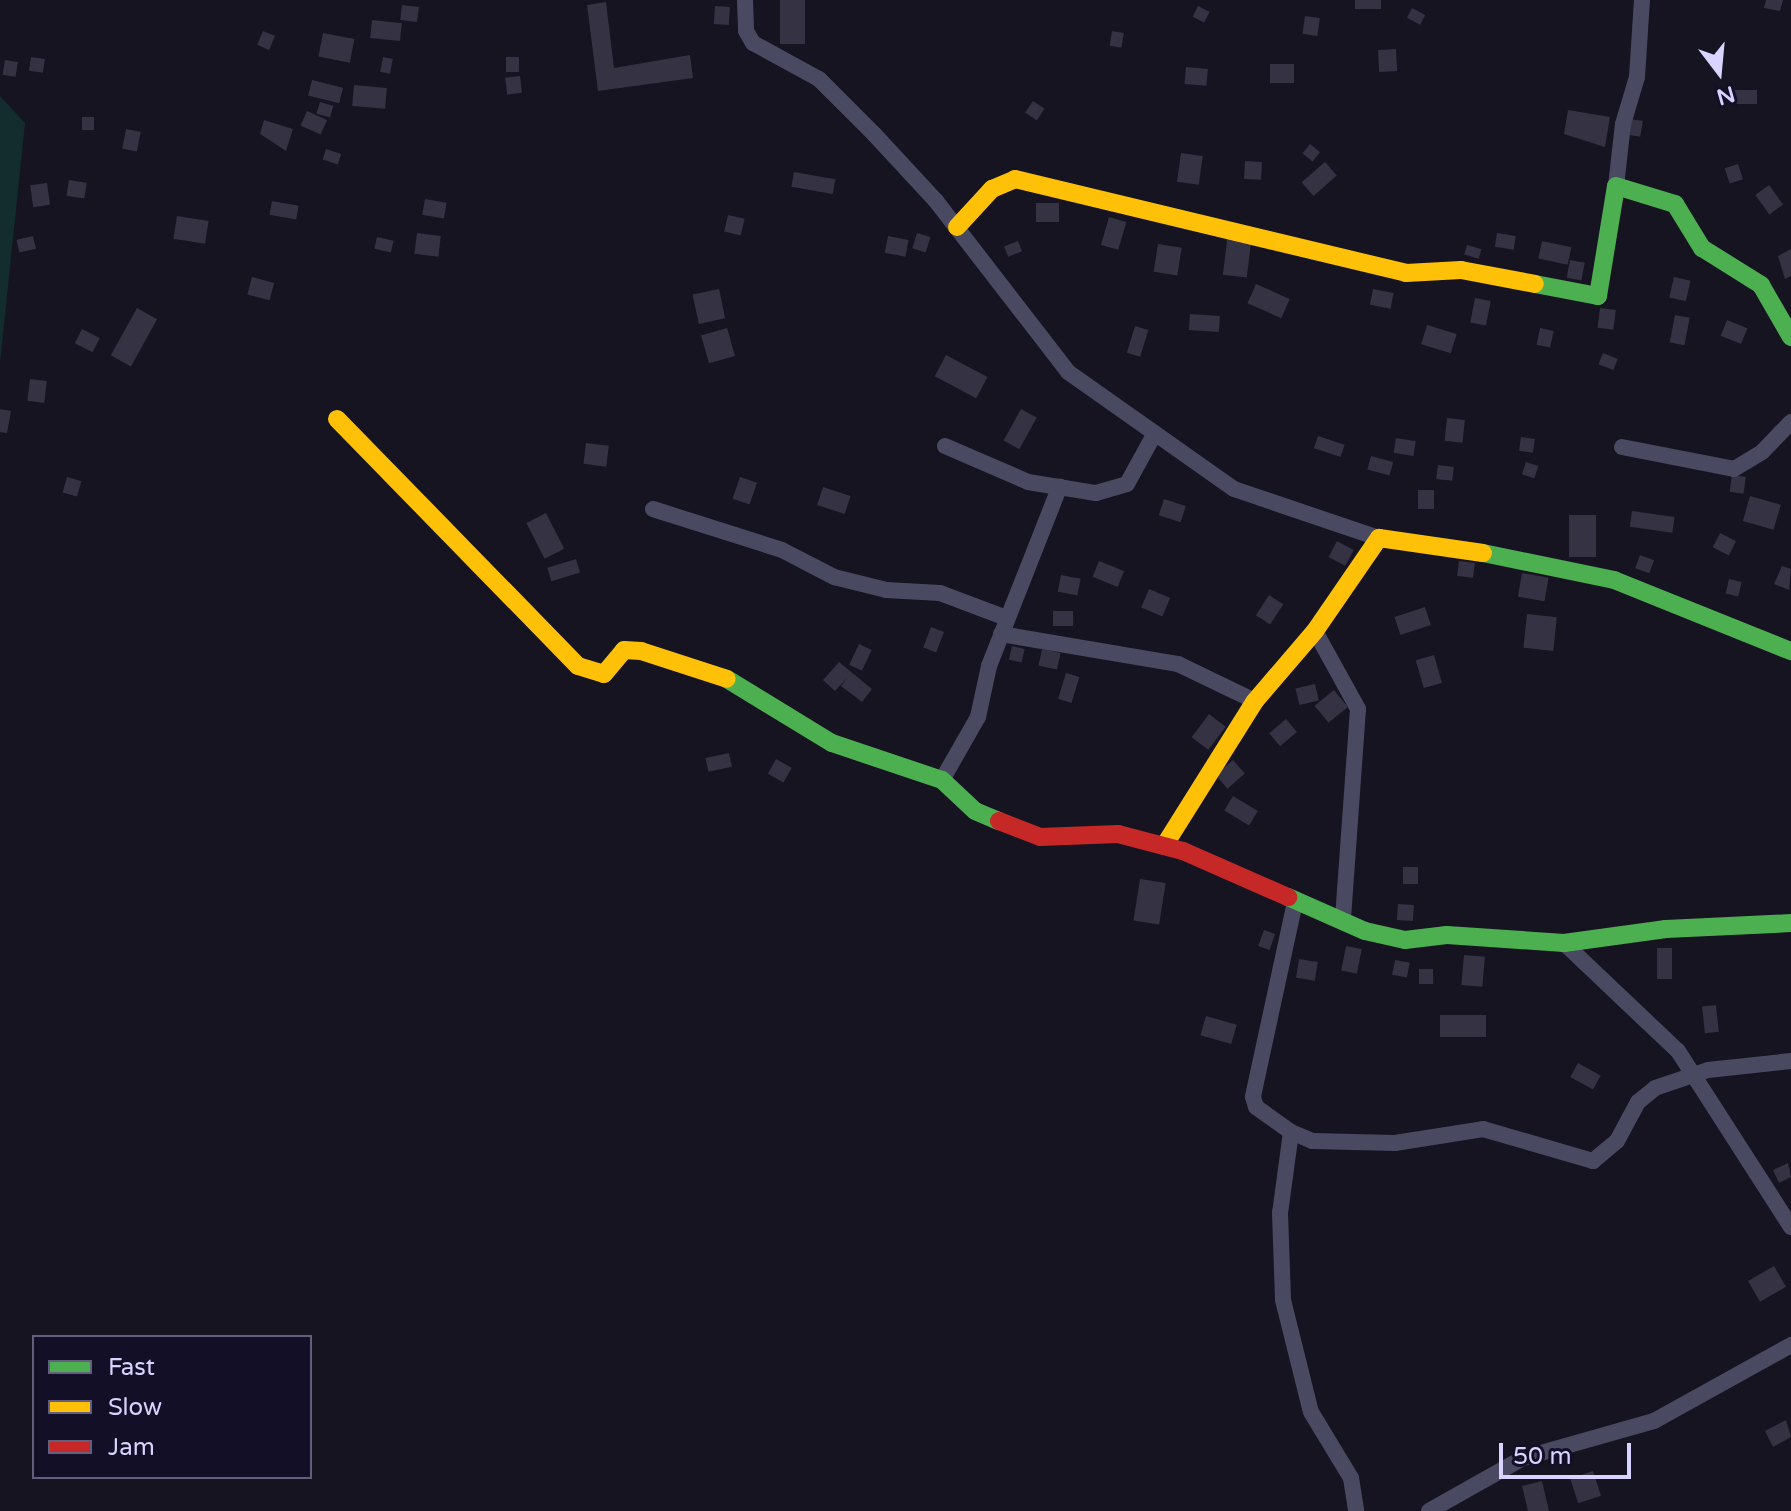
<!DOCTYPE html>
<style>
body{margin:0}
#map{position:relative;width:1791px;height:1511px;overflow:hidden;background:#161421;font-family:"Varela Round",sans-serif}
div>[style]{position:absolute}
[style*='--x']{left:calc(var(--x)*1px);top:calc(var(--y)*1px);width:calc(var(--w)*1px);rotate:calc(var(--a)*1deg)}
.green>*{inset:0;background:#132c2d}
.building>*{inset:0;background:#343243;transform-origin:0 0}
.street>*{height:16px;margin:-8px;padding:0 8px;transform-origin:8px;border-radius:8px;background:#4a4962}
.fast>*{height:18px;margin:-9px;padding:0 9px;transform-origin:9px;border-radius:9px;background:#4caf50}
.slow>*{height:18px;margin:-9px;padding:0 9px;transform-origin:9px;border-radius:9px;background:#ffc107}
.jam>*{height:18px;margin:-9px;padding:0 9px;transform-origin:9px;border-radius:9px;background:#c62828}
span{translate:-50% -50%;white-space:nowrap;text-align:center;line-height:1.15;-webkit-text-stroke:6px #130f26;paint-order:stroke}
.legend{position:absolute;left:32px;top:1335px;width:280px;height:144px;box-sizing:border-box;background:#130f26;border:2px solid #625e7d;margin:0;padding:10px 14px;list-style:none;font-size:24px;color:#d9d4ff}
.legend li{display:flex;align-items:center;gap:16px;height:40px}
.legend b{width:40px;border:2px solid #625e7d}
.north{position:absolute;left:1679px;top:32px;width:80px;height:80px;-webkit-text-stroke:6px #130f26;paint-order:stroke;rotate:164deg;font-size:22px;font-weight:700;line-height:32px;text-align:center;color:#d9d4ff}
.north::after{content:'';display:block;margin:auto;width:28px;height:36px;background:#d9d4ff;clip-path:polygon(50% 0,100% 100%,50% 72%,0 100%)}
.scale{position:absolute;left:1499px;top:1443px;width:132px;height:36px;box-sizing:border-box;border:4px solid #d9d4ff;border-top:0;padding-left:10px;font-size:24px;line-height:28px;white-space:nowrap;color:#d9d4ff;-webkit-text-stroke:6px #130f26;paint-order:stroke}
</style>
<div id="map">
<div class="green">
<div style="clip-path:polygon(0 96px,25px 123px,0 363px)"></div>
</div>
<div class="building">
<div style="left:780px;top:0;width:25px;height:44px"></div>
<div style="left:1355px;top:0;width:26px;height:9px"></div>
<div style="clip-path:polygon(1766px 0,1783px 0,1780px 11px,1764px 8px)"></div>
<div style="clip-path:polygon(606px 2px,614px 68px,690px 55px,693px 78px,598px 91px,587px 5px)"></div>
<div style="left:402px;top:5px;width:17px;height:15px;rotate:7deg"></div>
<div style="left:715px;top:6px;width:15px;height:18px;rotate:4deg"></div>
<div style="left:1198px;top:6px;width:13px;height:12px;rotate:27deg"></div>
<div style="left:1412px;top:8px;width:15px;height:11px;rotate:28deg"></div>
<div style="left:1305px;top:16px;width:15px;height:18px;rotate:8deg"></div>
<div style="left:372px;top:20px;width:30px;height:18px;rotate:6deg"></div>
<div style="left:263px;top:31px;width:13px;height:15px;rotate:23deg"></div>
<div style="left:1112px;top:31px;width:12px;height:15px;rotate:9deg"></div>
<div style="left:323px;top:33px;width:32px;height:24px;rotate:11deg"></div>
<div style="left:1396px;top:49px;width:22px;height:18px;rotate:87deg"></div>
<div style="left:31px;top:57px;width:14px;height:14px;rotate:8deg"></div>
<div style="left:383px;top:57px;width:10px;height:15px;rotate:11deg"></div>
<div style="left:519px;top:57px;width:15px;height:13px;rotate:90deg"></div>
<div style="left:5px;top:60px;width:13px;height:15px;rotate:9deg"></div>
<div style="left:1270px;top:64px;width:24px;height:19px"></div>
<div style="left:1186px;top:67px;width:22px;height:17px;rotate:5deg"></div>
<div style="left:520px;top:76px;width:17px;height:15px;rotate:83deg"></div>
<div style="left:312px;top:80px;width:32px;height:16px;rotate:14deg"></div>
<div style="left:354px;top:85px;width:33px;height:21px;rotate:5deg"></div>
<div style="left:1733px;top:90px;width:24px;height:14px"></div>
<div style="left:1033px;top:101px;width:14px;height:14px;rotate:34deg"></div>
<div style="left:320px;top:102px;width:14px;height:12px;rotate:17deg"></div>
<div style="clip-path:polygon(1568px 110px,1610px 117px,1605px 147px,1564px 134px)"></div>
<div style="left:307px;top:111px;width:22px;height:16px;rotate:24deg"></div>
<div style="left:82px;top:117px;width:12px;height:13px"></div>
<div style="left:1630px;top:119px;width:13px;height:16px;rotate:9deg"></div>
<div style="clip-path:polygon(264px 120px,293px 129px,286px 151px,260px 134px)"></div>
<div style="left:126px;top:129px;width:15px;height:20px;rotate:11deg"></div>
<div style="left:1310px;top:144px;width:13px;height:12px;rotate:39deg"></div>
<div style="left:326px;top:149px;width:16px;height:11px;rotate:18deg"></div>
<div style="left:1181px;top:153px;width:22px;height:29px;rotate:8deg"></div>
<div style="left:1245px;top:161px;width:17px;height:18px;rotate:3deg"></div>
<div style="left:1325px;top:162px;width:18px;height:31px;rotate:49deg"></div>
<div style="left:1738px;top:164px;width:16px;height:14px;rotate:72deg"></div>
<div style="left:794px;top:172px;width:42px;height:15px;rotate:10deg"></div>
<div style="left:69px;top:180px;width:18px;height:16px;rotate:9deg"></div>
<div style="left:47px;top:183px;width:22px;height:17px;rotate:82deg"></div>
<div style="left:1769px;top:185px;width:24px;height:17px;rotate:54deg"></div>
<div style="left:425px;top:199px;width:22px;height:16px;rotate:10deg"></div>
<div style="left:272px;top:201px;width:27px;height:14px;rotate:10deg"></div>
<div style="left:1036px;top:203px;width:23px;height:19px"></div>
<div style="left:728px;top:215px;width:17px;height:17px;rotate:13deg"></div>
<div style="left:177px;top:216px;width:32px;height:23px;rotate:9deg"></div>
<div style="left:1109px;top:217px;width:18px;height:29px;rotate:16deg"></div>
<div style="left:417px;top:233px;width:24px;height:21px;rotate:7deg"></div>
<div style="left:917px;top:233px;width:14px;height:16px;rotate:17deg"></div>
<div style="left:1228px;top:233px;width:24px;height:42px;rotate:7deg"></div>
<div style="left:1497px;top:233px;width:19px;height:14px;rotate:9deg"></div>
<div style="left:33px;top:236px;width:13px;height:17px;rotate:77deg"></div>
<div style="left:888px;top:236px;width:21px;height:17px;rotate:11deg"></div>
<div style="left:377px;top:237px;width:17px;height:12px;rotate:13deg"></div>
<div style="left:1018px;top:241px;width:11px;height:15px;rotate:68deg"></div>
<div style="left:1542px;top:241px;width:30px;height:18px;rotate:12deg"></div>
<div style="left:1158px;top:244px;width:24px;height:28px;rotate:9deg"></div>
<div style="left:1467px;top:245px;width:15px;height:10px;rotate:16deg"></div>
<div style="clip-path:polygon(1791px 249px,1791px 276px,1785px 279px,1778px 256px)"></div>
<div style="left:1570px;top:260px;width:15px;height:18px;rotate:11deg"></div>
<div style="left:252px;top:277px;width:23px;height:18px;rotate:15deg"></div>
<div style="left:1674px;top:277px;width:17px;height:21px;rotate:13deg"></div>
<div style="left:1256px;top:284px;width:37px;height:21px;rotate:24deg"></div>
<div style="left:719px;top:289px;width:30px;height:27px;rotate:78deg"></div>
<div style="left:1373px;top:289px;width:21px;height:16px;rotate:11deg"></div>
<div style="left:1475px;top:298px;width:16px;height:25px;rotate:11deg"></div>
<div style="left:137px;top:308px;width:23px;height:54px;rotate:29deg"></div>
<div style="left:1600px;top:308px;width:16px;height:20px;rotate:7deg"></div>
<div style="left:1190px;top:314px;width:30px;height:16px;rotate:4deg"></div>
<div style="left:1675px;top:315px;width:15px;height:28px;rotate:11deg"></div>
<div style="left:1727px;top:320px;width:22px;height:17px;rotate:22deg"></div>
<div style="left:1427px;top:325px;width:31px;height:20px;rotate:17deg"></div>
<div style="left:1135px;top:326px;width:14px;height:28px;rotate:17deg"></div>
<div style="left:727px;top:328px;width:29px;height:27px;rotate:74deg"></div>
<div style="left:1540px;top:328px;width:14px;height:17px;rotate:12deg"></div>
<div style="left:82px;top:329px;width:20px;height:16px;rotate:27deg"></div>
<div style="left:1603px;top:353px;width:16px;height:12px;rotate:22deg"></div>
<div style="left:946px;top:355px;width:47px;height:24px;rotate:28deg"></div>
<div style="left:30px;top:379px;width:17px;height:22px;rotate:7deg"></div>
<div style="clip-path:polygon(0 409px,11px 411px,7px 433px,0 432px)"></div>
<div style="left:1021px;top:409px;width:18px;height:36px;rotate:29deg"></div>
<div style="left:1447px;top:418px;width:18px;height:23px;rotate:6deg"></div>
<div style="left:1318px;top:436px;width:28px;height:13px;rotate:18deg"></div>
<div style="left:1521px;top:437px;width:14px;height:14px;rotate:8deg"></div>
<div style="left:1396px;top:438px;width:20px;height:15px;rotate:9deg"></div>
<div style="left:586px;top:443px;width:23px;height:21px;rotate:7deg"></div>
<div style="left:1371px;top:456px;width:23px;height:14px;rotate:15deg"></div>
<div style="left:1526px;top:462px;width:13px;height:13px;rotate:18deg"></div>
<div style="left:1438px;top:465px;width:16px;height:14px;rotate:7deg"></div>
<div style="left:1732px;top:475px;width:14px;height:17px;rotate:8deg"></div>
<div style="left:67px;top:477px;width:15px;height:16px;rotate:16deg"></div>
<div style="left:740px;top:477px;width:18px;height:23px;rotate:19deg"></div>
<div style="left:823px;top:487px;width:29px;height:19px;rotate:18deg"></div>
<div style="left:1418px;top:490px;width:16px;height:19px"></div>
<div style="left:1750px;top:496px;width:32px;height:26px;rotate:16deg"></div>
<div style="left:1164px;top:499px;width:23px;height:17px;rotate:18deg"></div>
<div style="left:1632px;top:511px;width:43px;height:16px;rotate:8deg"></div>
<div style="left:546px;top:513px;width:40px;height:22px;rotate:63deg"></div>
<div style="left:1569px;top:515px;width:27px;height:42px"></div>
<div style="left:1720px;top:533px;width:18px;height:16px;rotate:27deg"></div>
<div style="left:1337px;top:541px;width:19px;height:18px;rotate:28deg"></div>
<div style="left:1640px;top:555px;width:15px;height:14px;rotate:20deg"></div>
<div style="left:576px;top:559px;width:14px;height:30px;rotate:73deg"></div>
<div style="left:1099px;top:561px;width:27px;height:17px;rotate:22deg"></div>
<div style="left:1459px;top:561px;width:16px;height:15px;rotate:7deg"></div>
<div style="clip-path:polygon(1782px 566px,1791px 569px,1789px 590px,1774px 584px)"></div>
<div style="left:1522px;top:573px;width:27px;height:24px;rotate:10deg"></div>
<div style="left:1061px;top:575px;width:20px;height:17px;rotate:11deg"></div>
<div style="left:1729px;top:579px;width:13px;height:15px;rotate:13deg"></div>
<div style="left:1149px;top:589px;width:23px;height:20px;rotate:23deg"></div>
<div style="left:1269px;top:595px;width:17px;height:24px;rotate:33deg"></div>
<div style="left:1425px;top:607px;width:19px;height:32px;rotate:72deg"></div>
<div style="left:1053px;top:611px;width:20px;height:15px"></div>
<div style="left:1527px;top:614px;width:30px;height:34px;rotate:6deg"></div>
<div style="left:931px;top:627px;width:14px;height:22px;rotate:21deg"></div>
<div style="left:859px;top:644px;width:14px;height:23px;rotate:25deg"></div>
<div style="left:1012px;top:646px;width:13px;height:14px;rotate:13deg"></div>
<div style="left:1042px;top:649px;width:19px;height:17px;rotate:12deg"></div>
<div style="left:1434px;top:655px;width:29px;height:19px;rotate:74deg"></div>
<div style="clip-path:polygon(839px 662px,872px 689px,862px 702px,841px 686px,848px 677px,835px 691px,823px 680px)"></div>
<div style="left:1066px;top:673px;width:14px;height:27px;rotate:17deg"></div>
<div style="left:1315px;top:684px;width:17px;height:20px;rotate:77deg"></div>
<div style="left:1334px;top:690px;width:22px;height:25px;rotate:51deg"></div>
<div style="left:1209px;top:714px;width:21px;height:29px;rotate:37deg"></div>
<div style="left:1286px;top:719px;width:17px;height:22px;rotate:50deg"></div>
<div style="left:729px;top:753px;width:14px;height:24px;rotate:78deg"></div>
<div style="left:776px;top:759px;width:18px;height:17px;rotate:29deg"></div>
<div style="left:1233px;top:760px;width:18px;height:23px;rotate:49deg"></div>
<div style="left:1233px;top:796px;width:29px;height:17px;rotate:31deg"></div>
<div style="left:1403px;top:867px;width:15px;height:17px"></div>
<div style="left:1140px;top:879px;width:26px;height:42px;rotate:9deg"></div>
<div style="left:1398px;top:904px;width:16px;height:16px;rotate:4deg"></div>
<div style="left:1264px;top:930px;width:12px;height:17px;rotate:20deg"></div>
<div style="left:1346px;top:946px;width:16px;height:25px;rotate:11deg"></div>
<div style="left:1657px;top:948px;width:15px;height:31px"></div>
<div style="left:1464px;top:955px;width:21px;height:30px;rotate:5deg"></div>
<div style="left:1299px;top:959px;width:19px;height:19px;rotate:9deg"></div>
<div style="left:1395px;top:960px;width:15px;height:15px;rotate:11deg"></div>
<div style="left:1419px;top:969px;width:14px;height:15px"></div>
<div style="left:1716px;top:1005px;width:27px;height:14px;rotate:84deg"></div>
<div style="left:1440px;top:1015px;width:46px;height:22px"></div>
<div style="left:1206px;top:1016px;width:32px;height:20px;rotate:16deg"></div>
<div style="left:1578px;top:1063px;width:26px;height:16px;rotate:29deg"></div>
<div style="clip-path:polygon(1788px 1163px,1791px 1177px,1779px 1183px,1773px 1170px)"></div>
<div style="left:1774px;top:1266px;width:24px;height:30px;rotate:60deg"></div>
<div style="clip-path:polygon(1786px 1420px,1791px 1437px,1773px 1447px,1765px 1431px)"></div>
<div style="left:1593px;top:1471px;width:26px;height:24px;rotate:72deg"></div>
<div style="clip-path:polygon(1542px 1481px,1549px 1511px,1528px 1511px,1522px 1486px)"></div>
</div>
<div class="street">
<div style="--x:745;--y:0;--w:31;--a:88"></div>
<div style="--x:746;--y:31;--w:14;--a:60"></div>
<div style="--x:753;--y:43;--w:75;--a:28.6"></div>
<div style="--x:819;--y:79;--w:78;--a:45"></div>
<div style="--x:874;--y:134;--w:91;--a:47.2"></div>
<div style="--x:936;--y:201;--w:216;--a:52.3"></div>
<div style="--x:1068;--y:372;--w:203;--a:35.2"></div>
<div style="--x:1234;--y:489;--w:153;--a:18.7"></div>
<div style="--x:1616;--y:186;--w:62;--a:-83.6"></div>
<div style="--x:1623;--y:124;--w:49;--a:-73.4"></div>
<div style="--x:1637;--y:77;--w:77;--a:-86.3"></div>
<div style="--x:945;--y:446;--w:90;--a:23.4"></div>
<div style="--x:1028;--y:482;--w:69;--a:9.2"></div>
<div style="--x:1096;--y:493;--w:32;--a:-16"></div>
<div style="--x:1127;--y:484;--w:58;--a:-61.2"></div>
<div style="--x:1622;--y:447;--w:114;--a:11.1"></div>
<div style="--x:1734;--y:469;--w:33;--a:-31"></div>
<div style="--x:1762;--y:452;--w:42;--a:-46"></div>
<div style="--x:653;--y:509;--w:135;--a:17.6"></div>
<div style="--x:782;--y:550;--w:59;--a:27.4"></div>
<div style="--x:834;--y:577;--w:54;--a:14"></div>
<div style="--x:886;--y:590;--w:54;--a:3.2"></div>
<div style="--x:940;--y:593;--w:71;--a:20.7"></div>
<div style="--x:1315;--y:631;--w:89;--a:61.1"></div>
<div style="--x:1358;--y:709;--w:209;--a:94.1"></div>
<div style="--x:1001;--y:634;--w:180;--a:9.6"></div>
<div style="--x:1178;--y:664;--w:85;--a:25.7"></div>
<div style="--x:942;--y:780;--w:73;--a:-60.3"></div>
<div style="--x:978;--y:717;--w:52;--a:-77.8"></div>
<div style="--x:989;--y:666;--w:193;--a:-68.5"></div>
<div style="--x:1295;--y:902;--w:199;--a:102.2"></div>
<div style="--x:1253;--y:1097;--w:10;--a:73"></div>
<div style="--x:1256;--y:1107;--w:43;--a:35.5"></div>
<div style="--x:1291;--y:1132;--w:82;--a:97.7"></div>
<div style="--x:1280;--y:1213;--w:87;--a:88"></div>
<div style="--x:1283;--y:1300;--w:115;--a:76"></div>
<div style="--x:1311;--y:1412;--w:77;--a:58.8"></div>
<div style="--x:1351;--y:1478;--w:33;--a:81"></div>
<div style="--x:1564;--y:943;--w:157;--a:43.5"></div>
<div style="--x:1678;--y:1051;--w:209;--a:57.3"></div>
<div style="--x:1291;--y:1132;--w:23;--a:23"></div>
<div style="--x:1312;--y:1141;--w:83;--a:1.4"></div>
<div style="--x:1395;--y:1143;--w:89;--a:-9"></div>
<div style="--x:1483;--y:1129;--w:115;--a:16.2"></div>
<div style="--x:1593;--y:1161;--w:31;--a:-40"></div>
<div style="--x:1617;--y:1141;--w:44;--a:-61.7"></div>
<div style="--x:1638;--y:1102;--w:22;--a:-39"></div>
<div style="--x:1655;--y:1088;--w:56;--a:-18.8"></div>
<div style="--x:1708;--y:1070;--w:83;--a:-6.2"></div>
<div style="--x:1429;--y:1511;--w:108;--a:-29.4"></div>
<div style="--x:1523;--y:1458;--w:136;--a:-15.8"></div>
<div style="--x:1654;--y:1421;--w:157;--a:-29"></div>
</div>
<div class="fast">
<div style="--x:1535;--y:284;--w:64;--a:10.8"></div>
<div style="--x:1598;--y:296;--w:111;--a:-80.7"></div>
<div style="--x:1616;--y:186;--w:62;--a:17"></div>
<div style="--x:1675;--y:204;--w:52;--a:58.5"></div>
<div style="--x:1702;--y:248;--w:70;--a:32.1"></div>
<div style="--x:1761;--y:285;--w:60;--a:60"></div>
<div style="--x:1483;--y:553;--w:134;--a:11.6"></div>
<div style="--x:1614;--y:580;--w:191;--a:21.9"></div>
<div style="--x:727;--y:679;--w:123;--a:31.4"></div>
<div style="--x:832;--y:743;--w:116;--a:18.6"></div>
<div style="--x:942;--y:780;--w:45;--a:43.2"></div>
<div style="--x:975;--y:811;--w:26;--a:23"></div>
<div style="--x:1288;--y:897;--w:84;--a:23.8"></div>
<div style="--x:1365;--y:931;--w:41;--a:12.7"></div>
<div style="--x:1405;--y:940;--w:42;--a:-6.8"></div>
<div style="--x:1447;--y:935;--w:117;--a:3.9"></div>
<div style="--x:1564;--y:943;--w:103;--a:-7.8"></div>
<div style="--x:1666;--y:929;--w:125;--a:-2.7"></div>
</div>
<div class="slow">
<div style="--x:957;--y:227;--w:52;--a:-47.4"></div>
<div style="--x:992;--y:189;--w:25;--a:-23"></div>
<div style="--x:1015;--y:179;--w:402;--a:13.5"></div>
<div style="--x:1406;--y:273;--w:55;--a:-3.1"></div>
<div style="--x:1461;--y:270;--w:75;--a:10.7"></div>
<div style="--x:337;--y:419;--w:345;--a:45.7"></div>
<div style="--x:578;--y:666;--w:27;--a:17"></div>
<div style="--x:604;--y:674;--w:31;--a:-50"></div>
<div style="--x:624;--y:650;--w:17;--a:3"></div>
<div style="--x:641;--y:651;--w:90;--a:18"></div>
<div style="--x:1164;--y:846;--w:171;--a:-57.9"></div>
<div style="--x:1255;--y:701;--w:92;--a:-49.4"></div>
<div style="--x:1315;--y:631;--w:113;--a:-55.5"></div>
<div style="--x:1379;--y:538;--w:105;--a:8.2"></div>
</div>
<div class="jam">
<div style="--x:999;--y:821;--w:44;--a:21.3"></div>
<div style="--x:1040;--y:837;--w:78;--a:-2.2"></div>
<div style="--x:1118;--y:834;--w:67;--a:14.7"></div>
<div style="--x:1183;--y:851;--w:115;--a:23.7"></div>
</div>
<ul class="legend">
<li><b style="height:10px;background:#4caf50"></b>Fast</li>
<li><b style="height:10px;background:#ffc107"></b>Slow</li>
<li><b style="height:10px;background:#c62828"></b>Jam</li>
</ul>
<div class="north">N</div>
<div class="scale">50 m</div>
</div>
